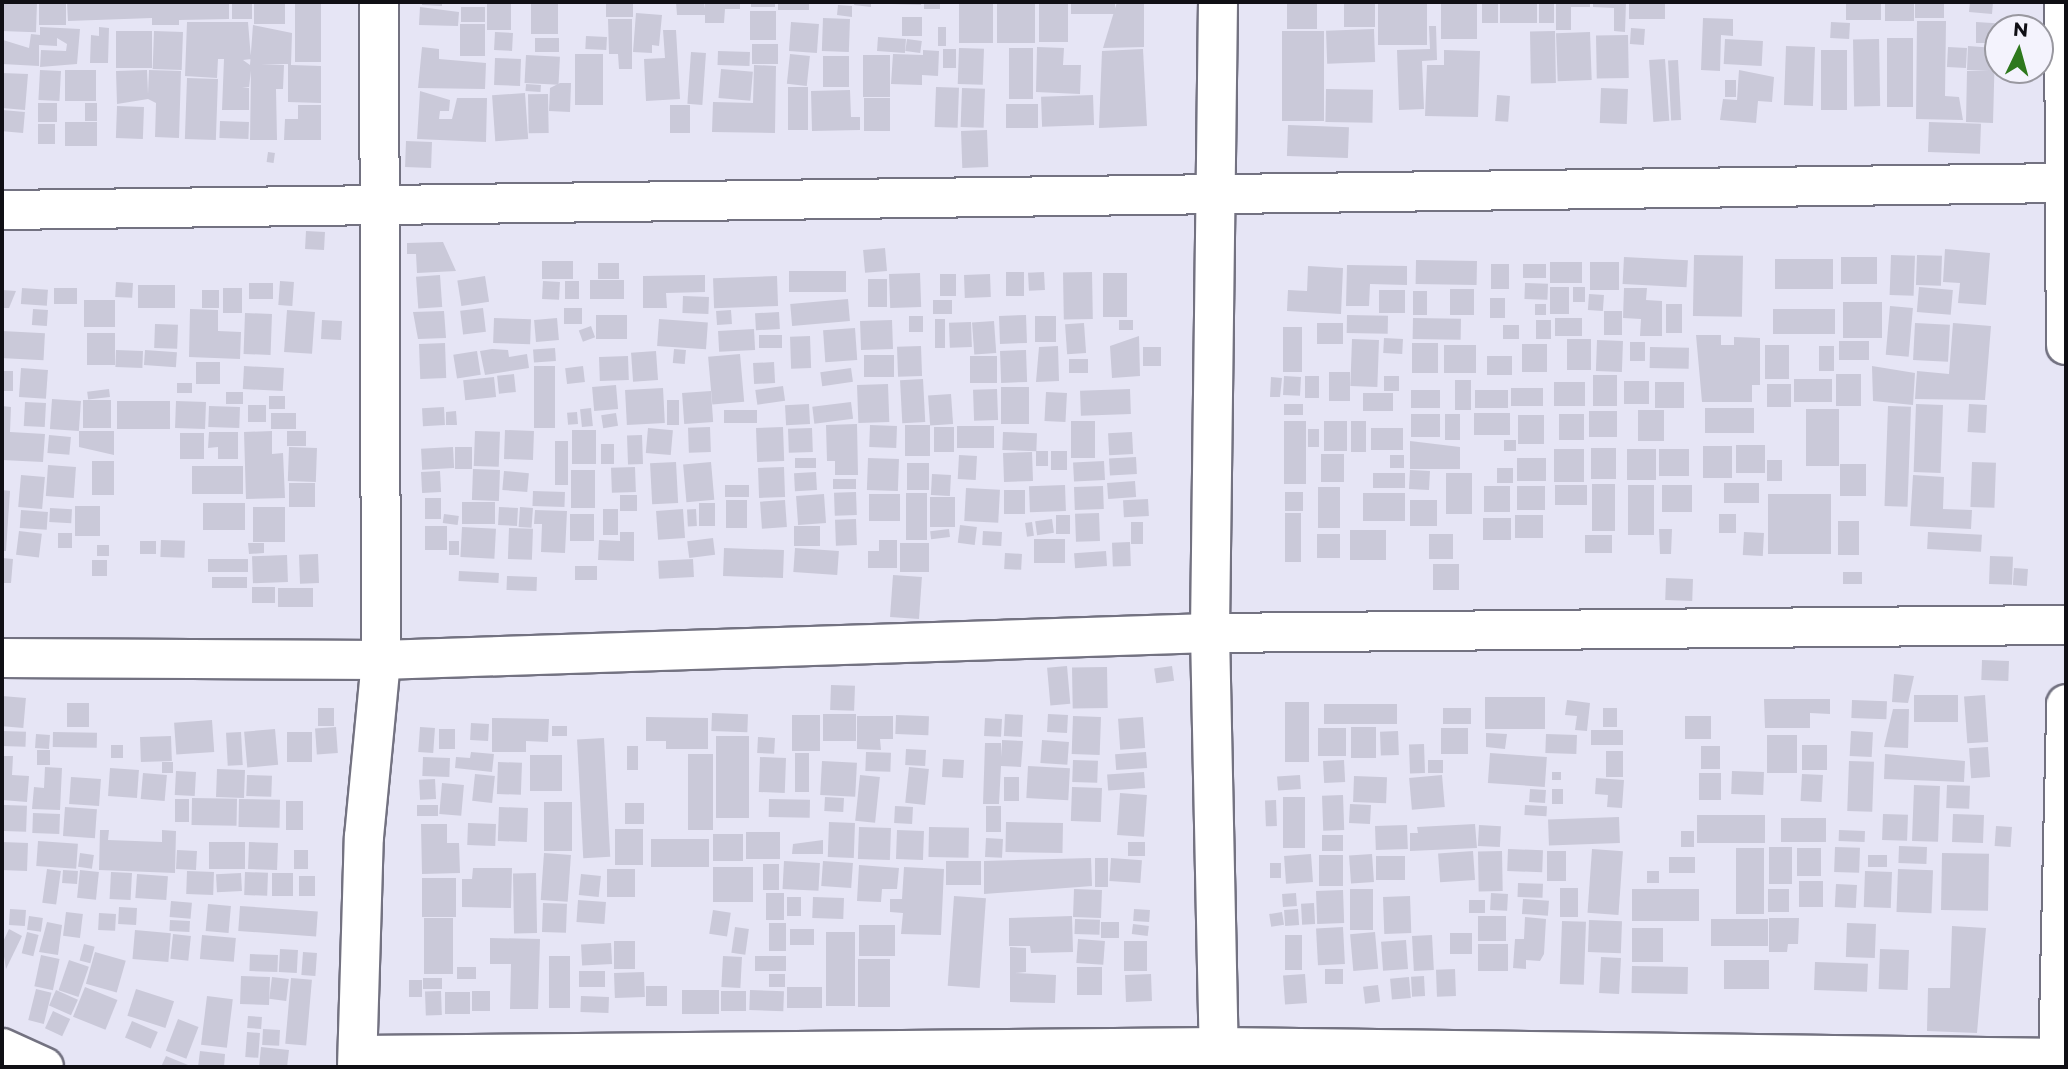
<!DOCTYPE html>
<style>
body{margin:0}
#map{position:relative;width:2068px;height:1069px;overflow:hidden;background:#e6e5f5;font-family:Montserrat,sans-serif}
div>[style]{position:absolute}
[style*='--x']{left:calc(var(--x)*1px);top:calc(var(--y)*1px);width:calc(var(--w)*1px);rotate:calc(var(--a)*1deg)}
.building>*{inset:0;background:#cac9d9;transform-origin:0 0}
.roads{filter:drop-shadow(2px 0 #737281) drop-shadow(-2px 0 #737281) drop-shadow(0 2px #737281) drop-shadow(0 -2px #737281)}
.minor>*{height:38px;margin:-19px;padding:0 19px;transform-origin:19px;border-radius:19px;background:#fff}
.major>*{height:38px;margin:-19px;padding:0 19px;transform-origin:19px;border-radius:19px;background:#fff}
span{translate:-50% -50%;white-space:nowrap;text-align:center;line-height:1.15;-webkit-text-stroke:6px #f4f3fd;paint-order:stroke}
.frame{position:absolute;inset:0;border:4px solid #100f15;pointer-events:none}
.north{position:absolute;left:1984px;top:14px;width:70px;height:70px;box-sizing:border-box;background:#f4f3fd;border:2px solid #9998a0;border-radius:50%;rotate:5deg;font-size:19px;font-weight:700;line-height:28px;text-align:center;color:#100f15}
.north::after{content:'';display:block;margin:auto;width:24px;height:32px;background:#2e781d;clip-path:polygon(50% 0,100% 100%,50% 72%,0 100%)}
</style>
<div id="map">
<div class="building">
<div style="left:2px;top:2px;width:35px;height:29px;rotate:2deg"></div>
<div style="left:39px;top:2px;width:27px;height:23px"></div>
<div style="clip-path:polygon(67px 2px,229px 2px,229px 19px,179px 20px,179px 25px,152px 25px,152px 18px,68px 21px)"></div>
<div style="left:254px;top:2px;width:31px;height:22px"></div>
<div style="left:295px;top:2px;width:26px;height:60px"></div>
<div style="clip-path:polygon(422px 2px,442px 2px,442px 6px,422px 5px)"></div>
<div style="left:487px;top:2px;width:24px;height:28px"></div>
<div style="left:531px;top:2px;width:27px;height:32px"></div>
<div style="left:606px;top:2px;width:27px;height:15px"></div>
<div style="clip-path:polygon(676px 2px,704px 2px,705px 9px,705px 2px,740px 2px,740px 9px,725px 9px,724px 23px,705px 23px,705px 15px,677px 15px)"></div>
<div style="left:751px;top:2px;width:24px;height:5px"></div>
<div style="left:778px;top:2px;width:31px;height:8px"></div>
<div style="clip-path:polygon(855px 2px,871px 2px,871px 7px,854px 5px)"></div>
<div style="clip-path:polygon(892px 2px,921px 2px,921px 5px,892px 4px)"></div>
<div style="left:924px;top:2px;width:16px;height:7px"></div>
<div style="left:959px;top:2px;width:34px;height:41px"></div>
<div style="left:997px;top:2px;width:38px;height:41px"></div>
<div style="left:1039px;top:2px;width:29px;height:40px"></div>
<div style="left:1071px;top:2px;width:44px;height:12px"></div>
<div style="clip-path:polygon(1117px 2px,1144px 2px,1144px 47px,1103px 48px)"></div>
<div style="left:1287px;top:2px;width:30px;height:27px"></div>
<div style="left:1344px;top:2px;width:31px;height:25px"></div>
<div style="left:1378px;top:2px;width:49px;height:43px"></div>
<div style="left:1441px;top:2px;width:36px;height:37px"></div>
<div style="left:1482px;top:2px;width:16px;height:21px"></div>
<div style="left:1500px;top:2px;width:37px;height:21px"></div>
<div style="left:1539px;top:2px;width:15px;height:21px"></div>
<div style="clip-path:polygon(1556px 2px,1590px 2px,1590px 7px,1571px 7px,1571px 30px,1556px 30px)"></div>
<div style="clip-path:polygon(1593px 2px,1626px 2px,1625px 32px,1614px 31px,1614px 8px,1593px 7px)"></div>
<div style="left:1629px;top:2px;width:36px;height:17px"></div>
<div style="left:1846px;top:2px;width:35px;height:18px"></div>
<div style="left:1885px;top:2px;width:29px;height:19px"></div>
<div style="left:1915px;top:2px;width:29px;height:16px"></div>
<div style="clip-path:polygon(1970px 2px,1993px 2px,1992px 14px,1969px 12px)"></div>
<div style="left:232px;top:3px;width:20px;height:16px"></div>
<div style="clip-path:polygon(838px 5px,852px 6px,852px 17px,837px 15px)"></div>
<div style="clip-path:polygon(420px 7px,459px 12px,458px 26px,419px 25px)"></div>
<div style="left:461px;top:7px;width:24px;height:15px"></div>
<div style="left:750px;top:11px;width:26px;height:29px"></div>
<div style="clip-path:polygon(636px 13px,662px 15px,659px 46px,652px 45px,652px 53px,633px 52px)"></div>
<div style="left:902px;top:17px;width:20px;height:19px"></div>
<div style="left:823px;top:18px;width:27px;height:33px;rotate:2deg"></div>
<div style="clip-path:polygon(1703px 18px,1733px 19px,1733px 36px,1721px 35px,1720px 71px,1701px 70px)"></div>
<div style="clip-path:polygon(608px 19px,632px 19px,632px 69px,619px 69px,618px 54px,609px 54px)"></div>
<div style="clip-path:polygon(1917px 21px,1946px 21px,1945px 96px,1959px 97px,1963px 120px,1916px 119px)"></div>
<div style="clip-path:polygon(187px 22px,248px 22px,251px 59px,243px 60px,250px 65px,253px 25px,292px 33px,291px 65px,321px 66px,321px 103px,288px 102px,288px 64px,261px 64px,284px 65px,283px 89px,276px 89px,277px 140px,250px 140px,251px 71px,249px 87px,242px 87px,249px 88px,249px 110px,222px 110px,224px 59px,218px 59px,217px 78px,185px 76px)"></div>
<div style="left:791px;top:22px;width:28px;height:29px;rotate:4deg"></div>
<div style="left:1831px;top:22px;width:19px;height:16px;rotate:3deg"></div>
<div style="clip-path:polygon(1976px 22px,2008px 24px,2008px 28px,1998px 28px,1998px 43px,1976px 43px)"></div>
<div style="left:460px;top:24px;width:25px;height:32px"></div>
<div style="clip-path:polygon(1429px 26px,1436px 26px,1437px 60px,1422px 61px,1424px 109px,1399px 110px,1397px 50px,1430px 49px)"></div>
<div style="clip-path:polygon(40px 27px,80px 29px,77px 64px,40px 67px,41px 50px,66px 51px,67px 44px,57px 38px,57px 46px,39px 45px,39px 38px,39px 66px,2px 64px,3px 40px,29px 48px,31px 34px,40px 35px)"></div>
<div style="clip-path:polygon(99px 27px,109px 28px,108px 63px,90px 63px,91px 35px,99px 36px)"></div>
<div style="left:938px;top:27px;width:8px;height:19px"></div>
<div style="left:1631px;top:28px;width:14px;height:16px;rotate:4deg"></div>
<div style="left:1374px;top:29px;width:33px;height:48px;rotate:88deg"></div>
<div style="clip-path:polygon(663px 30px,676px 30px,680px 99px,646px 101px,644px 59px,665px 58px)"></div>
<div style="left:116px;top:31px;width:36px;height:37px"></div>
<div style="left:154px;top:31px;width:29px;height:38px;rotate:2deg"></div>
<div style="left:1324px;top:31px;width:90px;height:42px;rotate:90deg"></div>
<div style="left:1555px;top:31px;width:52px;height:25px;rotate:89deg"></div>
<div style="left:495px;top:32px;width:18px;height:18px;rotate:3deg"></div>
<div style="left:1590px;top:32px;width:48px;height:34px;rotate:88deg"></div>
<div style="left:1628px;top:35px;width:43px;height:32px;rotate:89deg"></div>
<div style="left:586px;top:36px;width:21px;height:13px;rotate:3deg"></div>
<div style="left:878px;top:37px;width:28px;height:14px;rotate:4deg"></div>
<div style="left:535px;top:38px;width:24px;height:14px"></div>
<div style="left:1887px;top:38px;width:26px;height:69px"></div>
<div style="left:907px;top:39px;width:15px;height:12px;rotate:8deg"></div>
<div style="left:1725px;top:39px;width:38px;height:25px;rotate:3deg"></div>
<div style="left:1879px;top:39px;width:67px;height:26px;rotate:89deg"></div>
<div style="left:752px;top:44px;width:26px;height:20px"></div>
<div style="left:1786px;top:46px;width:29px;height:59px;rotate:2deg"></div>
<div style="clip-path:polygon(1968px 46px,1995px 48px,1993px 123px,1966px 122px,1967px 71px,1989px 71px,1967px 70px)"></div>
<div style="clip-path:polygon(422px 47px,439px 49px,439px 59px,486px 63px,485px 89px,418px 88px)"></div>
<div style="clip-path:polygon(1037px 47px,1064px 48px,1063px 65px,1081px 65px,1080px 94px,1036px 92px)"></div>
<div style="left:1948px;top:47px;width:19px;height:20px;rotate:3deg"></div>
<div style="left:959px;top:48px;width:25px;height:36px;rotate:2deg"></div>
<div style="left:1009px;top:48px;width:24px;height:51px"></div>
<div style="left:943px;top:49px;width:13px;height:19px"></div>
<div style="clip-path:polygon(1143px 49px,1147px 126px,1099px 128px,1102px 51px)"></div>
<div style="clip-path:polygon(923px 50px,939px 51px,938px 76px,922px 75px,922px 85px,891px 84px,893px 54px,923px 55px)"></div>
<div style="clip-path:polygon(1444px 50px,1480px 51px,1478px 117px,1425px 116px,1427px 65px,1444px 65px)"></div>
<div style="left:1821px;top:50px;width:26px;height:60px"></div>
<div style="left:718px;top:51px;width:32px;height:14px;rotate:2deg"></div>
<div style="left:691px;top:52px;width:15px;height:52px;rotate:4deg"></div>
<div style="left:575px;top:54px;width:28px;height:51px"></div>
<div style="left:790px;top:54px;width:20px;height:30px;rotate:6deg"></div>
<div style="left:526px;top:55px;width:34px;height:28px;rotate:3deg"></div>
<div style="left:863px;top:55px;width:27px;height:42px"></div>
<div style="left:823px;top:56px;width:26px;height:31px"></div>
<div style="left:495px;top:58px;width:26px;height:27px;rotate:2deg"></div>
<div style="left:1665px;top:59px;width:62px;height:16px;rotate:86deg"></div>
<div style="left:1678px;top:60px;width:60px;height:10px;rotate:87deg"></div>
<div style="clip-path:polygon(754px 65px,776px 66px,775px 133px,712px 132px,713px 102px,753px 103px)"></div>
<div style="left:721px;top:69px;width:32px;height:29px;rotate:5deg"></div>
<div style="left:40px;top:70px;width:21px;height:30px;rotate:3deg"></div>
<div style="left:96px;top:70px;width:31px;height:31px;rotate:90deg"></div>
<div style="clip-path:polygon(147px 70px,148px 94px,149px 70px,181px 71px,179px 138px,155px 137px,156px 103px,148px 99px,117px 104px,116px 71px)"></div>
<div style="clip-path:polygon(1739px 70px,1774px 77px,1772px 102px,1758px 101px,1756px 123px,1720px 120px,1723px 99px,1737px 100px)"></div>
<div style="clip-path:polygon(2px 73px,28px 74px,25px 110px,2px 108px)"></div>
<div style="left:187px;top:78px;width:31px;height:61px;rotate:2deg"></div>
<div style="left:1725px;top:80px;width:11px;height:17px"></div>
<div style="clip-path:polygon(560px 83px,571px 83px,570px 112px,549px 111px,550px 88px)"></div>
<div style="left:526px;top:84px;width:15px;height:7px;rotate:4deg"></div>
<div style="left:788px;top:87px;width:20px;height:43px"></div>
<div style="left:936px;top:87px;width:23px;height:40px;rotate:2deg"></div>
<div style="left:962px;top:88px;width:23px;height:39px;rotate:2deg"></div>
<div style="left:1601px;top:88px;width:27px;height:35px;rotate:2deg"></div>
<div style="left:1326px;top:89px;width:47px;height:33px;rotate:1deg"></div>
<div style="clip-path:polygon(850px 90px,851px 117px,860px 117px,860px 130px,812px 131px,811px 91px)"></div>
<div style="clip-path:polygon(420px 91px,450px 100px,449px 111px,440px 111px,439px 119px,452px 119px,457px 98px,487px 98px,486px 142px,417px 139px)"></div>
<div style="left:525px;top:93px;width:46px;height:33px;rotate:86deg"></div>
<div style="left:548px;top:94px;width:39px;height:20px;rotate:89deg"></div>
<div style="left:1093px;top:95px;width:30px;height:52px;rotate:88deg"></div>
<div style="left:1497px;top:95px;width:13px;height:26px;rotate:4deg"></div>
<div style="left:890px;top:98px;width:33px;height:26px;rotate:90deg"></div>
<div style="left:38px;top:103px;width:19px;height:19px"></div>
<div style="left:85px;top:103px;width:12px;height:18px"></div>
<div style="left:1006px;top:104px;width:32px;height:24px"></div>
<div style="clip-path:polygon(298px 105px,321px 105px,321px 140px,284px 140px,285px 119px,298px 119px)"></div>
<div style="left:670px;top:105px;width:20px;height:28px"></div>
<div style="left:117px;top:106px;width:27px;height:32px;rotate:2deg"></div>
<div style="left:2px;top:110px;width:23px;height:21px;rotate:5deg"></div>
<div style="left:220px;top:121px;width:29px;height:17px;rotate:2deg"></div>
<div style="left:65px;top:122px;width:32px;height:24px"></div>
<div style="left:1929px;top:122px;width:52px;height:30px;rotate:2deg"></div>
<div style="left:38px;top:124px;width:17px;height:20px"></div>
<div style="left:1288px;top:125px;width:61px;height:31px;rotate:2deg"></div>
<div style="left:987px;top:130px;width:37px;height:26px;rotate:88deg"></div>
<div style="left:406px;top:141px;width:26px;height:26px;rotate:2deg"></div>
<div style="left:268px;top:152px;width:7px;height:10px;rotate:8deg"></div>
<div style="left:306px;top:231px;width:19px;height:18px;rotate:3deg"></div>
<div style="clip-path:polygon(443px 242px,456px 271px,417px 273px,416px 254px,407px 254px,407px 243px)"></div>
<div style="left:885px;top:248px;width:23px;height:22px;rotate:85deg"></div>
<div style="clip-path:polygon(1945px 249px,1990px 253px,1986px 305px,1958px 303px,1960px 283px,1943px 282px)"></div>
<div style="left:1694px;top:255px;width:49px;height:61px;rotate:1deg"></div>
<div style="left:1891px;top:255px;width:24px;height:40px;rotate:2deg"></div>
<div style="left:1917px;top:255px;width:25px;height:30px;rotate:2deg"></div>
<div style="left:1624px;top:257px;width:64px;height:27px;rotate:3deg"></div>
<div style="left:1877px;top:257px;width:27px;height:36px;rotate:90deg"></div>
<div style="left:1775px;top:259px;width:58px;height:30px"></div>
<div style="left:1416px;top:260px;width:61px;height:24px;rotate:1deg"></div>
<div style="left:542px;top:261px;width:31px;height:18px"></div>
<div style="left:1550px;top:262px;width:32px;height:21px"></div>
<div style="left:1590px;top:262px;width:29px;height:28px"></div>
<div style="left:598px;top:263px;width:21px;height:16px"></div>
<div style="left:1491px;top:264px;width:18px;height:25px"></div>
<div style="left:1523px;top:264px;width:23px;height:14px"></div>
<div style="clip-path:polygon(1347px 265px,1407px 266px,1407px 285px,1370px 284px,1369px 306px,1346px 306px)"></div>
<div style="clip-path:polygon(1308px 266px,1343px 268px,1341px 314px,1287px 311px,1288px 290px,1307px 291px)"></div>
<div style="left:789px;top:271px;width:57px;height:21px"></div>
<div style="left:1006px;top:272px;width:18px;height:24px"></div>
<div style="left:1044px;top:272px;width:18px;height:16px;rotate:87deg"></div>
<div style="left:1092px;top:272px;width:47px;height:29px;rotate:89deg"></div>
<div style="left:920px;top:273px;width:34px;height:31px;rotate:88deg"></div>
<div style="left:1103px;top:273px;width:24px;height:44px"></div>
<div style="left:940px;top:274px;width:16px;height:22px"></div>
<div style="left:990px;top:274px;width:23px;height:26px;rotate:88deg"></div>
<div style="left:440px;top:275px;width:32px;height:24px;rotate:86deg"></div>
<div style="clip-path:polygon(705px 275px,705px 292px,666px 293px,667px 308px,643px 308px,643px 276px)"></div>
<div style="left:485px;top:276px;width:26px;height:28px;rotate:81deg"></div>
<div style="left:777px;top:276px;width:30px;height:64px;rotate:88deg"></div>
<div style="left:868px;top:279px;width:19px;height:28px"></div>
<div style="left:624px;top:280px;width:19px;height:34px;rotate:90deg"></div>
<div style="left:280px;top:281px;width:14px;height:24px;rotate:4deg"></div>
<div style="left:543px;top:281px;width:17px;height:18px;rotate:3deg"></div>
<div style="left:565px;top:281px;width:14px;height:18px"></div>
<div style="left:116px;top:282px;width:17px;height:15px;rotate:3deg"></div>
<div style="left:249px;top:283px;width:24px;height:16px"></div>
<div style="left:1525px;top:283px;width:23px;height:16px;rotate:2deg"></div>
<div style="left:138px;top:285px;width:37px;height:23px"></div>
<div style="left:1550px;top:287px;width:19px;height:27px"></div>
<div style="left:1573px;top:287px;width:12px;height:15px"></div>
<div style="left:1919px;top:287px;width:34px;height:25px;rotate:5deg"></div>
<div style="left:22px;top:288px;width:26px;height:16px;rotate:4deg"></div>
<div style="left:54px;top:288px;width:23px;height:16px"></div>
<div style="left:223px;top:288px;width:19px;height:25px"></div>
<div style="clip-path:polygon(1624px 288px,1647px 288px,1646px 300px,1662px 301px,1662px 336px,1640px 336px,1641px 319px,1623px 318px)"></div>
<div style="left:1450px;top:289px;width:24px;height:26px"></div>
<div style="clip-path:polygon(2px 290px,16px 291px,9px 308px,2px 308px)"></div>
<div style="left:202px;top:290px;width:17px;height:18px"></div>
<div style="left:1379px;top:290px;width:26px;height:23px"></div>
<div style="left:1413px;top:291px;width:14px;height:24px"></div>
<div style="left:1589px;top:294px;width:15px;height:16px;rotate:4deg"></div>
<div style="left:683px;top:296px;width:26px;height:17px;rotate:2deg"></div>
<div style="left:1490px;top:298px;width:15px;height:20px"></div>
<div style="left:848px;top:299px;width:22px;height:58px;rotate:85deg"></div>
<div style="left:84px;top:300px;width:31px;height:27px"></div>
<div style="left:933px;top:300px;width:19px;height:14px"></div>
<div style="left:1882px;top:302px;width:36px;height:39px;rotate:90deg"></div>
<div style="left:1535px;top:304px;width:11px;height:11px"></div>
<div style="left:1666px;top:304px;width:16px;height:29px"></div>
<div style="left:1890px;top:306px;width:23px;height:49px;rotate:5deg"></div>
<div style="left:483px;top:308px;width:24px;height:23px;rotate:83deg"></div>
<div style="left:564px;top:308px;width:18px;height:16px"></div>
<div style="left:33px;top:309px;width:15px;height:16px;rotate:4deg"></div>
<div style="clip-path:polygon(190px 309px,218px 310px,218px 331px,241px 332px,240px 359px,189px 357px)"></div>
<div style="left:1773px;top:309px;width:62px;height:25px"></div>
<div style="left:287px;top:310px;width:28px;height:42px;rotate:4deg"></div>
<div style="left:731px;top:310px;width:14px;height:15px;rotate:86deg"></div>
<div style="clip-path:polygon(444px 311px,446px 338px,418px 339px,413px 312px)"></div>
<div style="left:1604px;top:311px;width:18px;height:24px"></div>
<div style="left:779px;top:312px;width:17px;height:24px;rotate:87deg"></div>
<div style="left:245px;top:313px;width:27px;height:41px;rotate:2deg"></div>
<div style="left:596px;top:315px;width:31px;height:24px"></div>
<div style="left:1026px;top:315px;width:28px;height:27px;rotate:88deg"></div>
<div style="left:1347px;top:315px;width:41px;height:18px;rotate:1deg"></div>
<div style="left:909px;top:316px;width:14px;height:16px"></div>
<div style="left:1035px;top:316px;width:21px;height:26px"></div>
<div style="left:494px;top:318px;width:37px;height:25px;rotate:2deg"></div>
<div style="left:557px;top:318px;width:22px;height:23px;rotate:85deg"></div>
<div style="left:1413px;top:318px;width:48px;height:21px;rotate:1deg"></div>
<div style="left:1555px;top:318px;width:27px;height:18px"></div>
<div style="left:659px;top:319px;width:49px;height:27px;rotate:4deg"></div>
<div style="left:935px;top:319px;width:10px;height:29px"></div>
<div style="left:322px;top:320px;width:20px;height:19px;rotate:3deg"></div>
<div style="left:892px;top:320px;width:29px;height:32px;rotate:88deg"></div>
<div style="left:1133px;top:320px;width:10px;height:14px;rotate:90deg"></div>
<div style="left:1536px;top:320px;width:15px;height:19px"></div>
<div style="left:994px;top:321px;width:32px;height:22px;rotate:86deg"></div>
<div style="left:971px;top:322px;width:25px;height:22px;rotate:88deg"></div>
<div style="left:1084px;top:323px;width:30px;height:19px;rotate:86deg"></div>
<div style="left:1317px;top:323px;width:26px;height:21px"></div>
<div style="left:1915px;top:323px;width:35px;height:37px;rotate:3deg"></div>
<div style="clip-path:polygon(1953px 323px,1991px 326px,1985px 400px,1915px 399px,1917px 371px,1949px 374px)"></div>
<div style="left:155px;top:324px;width:23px;height:24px;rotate:2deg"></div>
<div style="left:1503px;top:325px;width:16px;height:14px"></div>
<div style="left:591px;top:326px;width:12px;height:13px;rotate:70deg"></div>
<div style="left:1283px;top:327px;width:19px;height:45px"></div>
<div style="left:855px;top:328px;width:32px;height:32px;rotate:86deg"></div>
<div style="left:754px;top:329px;width:21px;height:36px;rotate:87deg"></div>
<div style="left:2px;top:331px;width:43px;height:27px;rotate:3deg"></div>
<div style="left:87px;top:333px;width:28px;height:32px"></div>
<div style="left:782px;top:335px;width:13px;height:23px;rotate:90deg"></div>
<div style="clip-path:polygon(1696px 335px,1721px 335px,1721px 345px,1734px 345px,1734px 337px,1760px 338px,1760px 385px,1752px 385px,1752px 402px,1702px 402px)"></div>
<div style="left:810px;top:336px;width:32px;height:20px;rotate:88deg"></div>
<div style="clip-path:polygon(1139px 336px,1140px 376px,1112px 378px,1110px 346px)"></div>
<div style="left:1384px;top:338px;width:19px;height:15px;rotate:3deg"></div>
<div style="left:1352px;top:339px;width:27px;height:47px;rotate:2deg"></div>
<div style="left:1567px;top:339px;width:24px;height:31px"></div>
<div style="left:1597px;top:340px;width:26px;height:31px;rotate:2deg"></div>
<div style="left:1839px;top:341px;width:30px;height:19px"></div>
<div style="left:1630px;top:342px;width:15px;height:19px"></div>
<div style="left:445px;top:343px;width:35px;height:26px;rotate:88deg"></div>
<div style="left:1438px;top:343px;width:30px;height:26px;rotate:90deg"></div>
<div style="left:1522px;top:344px;width:25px;height:28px"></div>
<div style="left:1444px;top:345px;width:32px;height:28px"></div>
<div style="left:1765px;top:345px;width:24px;height:34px"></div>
<div style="left:921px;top:346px;width:30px;height:24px;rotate:88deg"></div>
<div style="clip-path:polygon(1058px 346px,1059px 381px,1036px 382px,1039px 347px)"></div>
<div style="left:1819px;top:346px;width:15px;height:25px"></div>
<div style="left:1143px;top:347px;width:18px;height:19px"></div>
<div style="left:1650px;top:347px;width:39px;height:21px;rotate:1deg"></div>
<div style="left:555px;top:348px;width:13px;height:22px;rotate:86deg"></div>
<div style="clip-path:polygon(492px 349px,508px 350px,509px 357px,527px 354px,529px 368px,485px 375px,480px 351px)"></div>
<div style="left:674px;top:349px;width:12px;height:14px;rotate:5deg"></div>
<div style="left:116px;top:350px;width:27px;height:17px;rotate:2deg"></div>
<div style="left:145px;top:350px;width:32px;height:15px;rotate:4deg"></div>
<div style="left:1026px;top:350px;width:32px;height:26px;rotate:88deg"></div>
<div style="left:477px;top:351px;width:24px;height:24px;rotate:81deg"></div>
<div style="left:656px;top:351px;width:29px;height:25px;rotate:86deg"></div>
<div style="left:740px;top:354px;width:48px;height:32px;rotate:85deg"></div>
<div style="left:894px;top:355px;width:22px;height:30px;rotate:90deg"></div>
<div style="left:628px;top:356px;width:24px;height:29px;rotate:88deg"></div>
<div style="left:997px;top:356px;width:27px;height:27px;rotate:90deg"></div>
<div style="left:1487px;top:356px;width:25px;height:19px"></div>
<div style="left:1069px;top:359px;width:19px;height:14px"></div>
<div style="left:196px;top:362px;width:24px;height:22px"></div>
<div style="left:774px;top:362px;width:21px;height:21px;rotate:87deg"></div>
<div style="left:244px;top:366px;width:40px;height:23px;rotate:3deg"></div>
<div style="left:534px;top:366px;width:21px;height:62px"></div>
<div style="left:583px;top:366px;width:16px;height:18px;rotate:83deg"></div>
<div style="clip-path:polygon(1872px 366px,1915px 373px,1913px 405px,1873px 401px)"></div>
<div style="left:21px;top:368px;width:27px;height:29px;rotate:4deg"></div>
<div style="left:851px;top:368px;width:14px;height:31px;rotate:82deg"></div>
<div style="left:2px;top:371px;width:11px;height:20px"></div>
<div style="left:1329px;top:372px;width:21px;height:29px"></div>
<div style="left:514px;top:374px;width:18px;height:17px;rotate:84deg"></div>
<div style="left:1836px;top:374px;width:25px;height:32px"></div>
<div style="left:1593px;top:375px;width:24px;height:31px"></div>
<div style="left:1284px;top:376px;width:17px;height:19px;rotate:3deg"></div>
<div style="left:1305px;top:376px;width:14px;height:22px"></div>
<div style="left:1384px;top:376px;width:15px;height:15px"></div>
<div style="left:494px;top:377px;width:20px;height:31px;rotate:84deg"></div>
<div style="clip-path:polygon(1271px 377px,1282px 378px,1280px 397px,1270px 397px)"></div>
<div style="left:923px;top:379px;width:43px;height:23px;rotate:87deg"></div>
<div style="left:1794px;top:379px;width:38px;height:23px"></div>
<div style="left:1455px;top:380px;width:16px;height:30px"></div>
<div style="left:1624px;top:381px;width:25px;height:23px"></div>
<div style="left:1554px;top:382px;width:31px;height:24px"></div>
<div style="left:1655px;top:382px;width:29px;height:26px"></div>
<div style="left:177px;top:383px;width:15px;height:10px"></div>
<div style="left:888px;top:384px;width:38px;height:31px;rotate:88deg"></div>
<div style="left:1767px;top:384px;width:24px;height:23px"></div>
<div style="left:616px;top:385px;width:24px;height:24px;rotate:85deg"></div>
<div style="left:783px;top:386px;width:15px;height:28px;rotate:82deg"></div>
<div style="left:1001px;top:387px;width:28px;height:37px"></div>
<div style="left:663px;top:388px;width:35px;height:38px;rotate:87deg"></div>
<div style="left:1511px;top:388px;width:32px;height:18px"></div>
<div style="left:109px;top:389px;width:8px;height:22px;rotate:83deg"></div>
<div style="left:997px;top:389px;width:31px;height:24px;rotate:88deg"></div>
<div style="left:1130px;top:389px;width:25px;height:50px;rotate:88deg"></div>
<div style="left:1411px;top:390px;width:29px;height:18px"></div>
<div style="left:1508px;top:390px;width:18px;height:33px;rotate:90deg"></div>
<div style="left:711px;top:391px;width:31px;height:29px;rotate:86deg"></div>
<div style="left:226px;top:392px;width:17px;height:12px"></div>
<div style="left:1046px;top:392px;width:21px;height:29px;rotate:3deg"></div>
<div style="left:1363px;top:393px;width:30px;height:18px"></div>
<div style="left:951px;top:394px;width:30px;height:23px;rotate:86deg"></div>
<div style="left:269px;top:396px;width:16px;height:13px"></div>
<div style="left:52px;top:399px;width:29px;height:30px;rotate:4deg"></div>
<div style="left:83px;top:400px;width:28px;height:28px"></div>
<div style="left:667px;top:400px;width:12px;height:25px"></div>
<div style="left:170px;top:401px;width:28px;height:53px;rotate:90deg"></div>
<div style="left:176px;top:401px;width:30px;height:27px;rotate:2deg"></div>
<div style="left:25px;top:402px;width:21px;height:24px;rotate:3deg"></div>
<div style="left:851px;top:402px;width:17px;height:39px;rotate:83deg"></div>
<div style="left:809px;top:404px;width:20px;height:24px;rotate:87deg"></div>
<div style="left:1284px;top:404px;width:19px;height:11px"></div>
<div style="left:1916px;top:404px;width:27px;height:68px;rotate:2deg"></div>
<div style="left:1969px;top:404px;width:18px;height:28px;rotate:3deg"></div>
<div style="left:248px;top:405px;width:18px;height:17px"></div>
<div style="clip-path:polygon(2px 406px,11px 407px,10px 432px,45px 434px,43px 462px,2px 460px)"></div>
<div style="left:209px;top:406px;width:31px;height:21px;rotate:2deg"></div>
<div style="left:1888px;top:406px;width:23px;height:100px;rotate:2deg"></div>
<div style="left:444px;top:407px;width:18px;height:22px;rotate:87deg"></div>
<div style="left:591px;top:408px;width:18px;height:11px;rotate:84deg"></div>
<div style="left:1705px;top:408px;width:49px;height:25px"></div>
<div style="left:1806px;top:409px;width:33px;height:57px"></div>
<div style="left:757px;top:410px;width:13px;height:33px;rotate:90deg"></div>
<div style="left:1664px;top:410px;width:31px;height:26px;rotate:90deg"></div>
<div style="clip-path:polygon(456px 411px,457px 425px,446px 425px,446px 412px)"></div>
<div style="left:1589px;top:411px;width:28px;height:26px"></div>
<div style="left:577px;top:412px;width:12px;height:10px;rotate:85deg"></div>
<div style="left:296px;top:413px;width:16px;height:25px;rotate:90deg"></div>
<div style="left:616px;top:413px;width:13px;height:15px;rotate:81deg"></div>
<div style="left:1474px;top:413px;width:36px;height:22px"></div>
<div style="left:1411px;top:414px;width:29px;height:23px"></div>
<div style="left:1445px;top:414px;width:15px;height:26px"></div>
<div style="left:1559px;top:414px;width:25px;height:26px"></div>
<div style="left:1518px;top:415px;width:26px;height:29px"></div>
<div style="left:1071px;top:421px;width:24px;height:37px"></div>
<div style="left:1284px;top:421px;width:22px;height:63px"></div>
<div style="left:1324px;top:421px;width:23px;height:30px"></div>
<div style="left:1351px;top:421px;width:15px;height:31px"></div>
<div style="clip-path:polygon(857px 424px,858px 475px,835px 475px,835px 461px,827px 461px,826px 425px)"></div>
<div style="left:870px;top:425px;width:27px;height:22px;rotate:2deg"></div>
<div style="left:930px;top:425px;width:31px;height:25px;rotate:90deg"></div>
<div style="left:957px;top:426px;width:37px;height:22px"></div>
<div style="left:710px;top:427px;width:25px;height:22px;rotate:88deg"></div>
<div style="left:783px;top:427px;width:34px;height:27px;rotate:88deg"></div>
<div style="left:934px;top:427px;width:20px;height:25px"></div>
<div style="left:648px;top:428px;width:25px;height:25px;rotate:5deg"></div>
<div style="left:812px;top:428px;width:24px;height:24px;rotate:88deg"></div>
<div style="left:1371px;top:428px;width:32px;height:22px"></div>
<div style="left:1308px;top:429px;width:11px;height:18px"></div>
<div style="left:505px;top:430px;width:29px;height:29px;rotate:2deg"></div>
<div style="left:572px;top:430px;width:24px;height:34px"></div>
<div style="clip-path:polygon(79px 431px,114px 431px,114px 455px,79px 447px)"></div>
<div style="clip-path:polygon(272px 431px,272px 454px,283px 453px,285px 498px,246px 499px,244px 432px)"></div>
<div style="left:287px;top:431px;width:19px;height:15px"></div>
<div style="left:475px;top:431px;width:25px;height:35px;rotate:2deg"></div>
<div style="clip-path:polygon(209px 432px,238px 432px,238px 459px,218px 459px,218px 447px,208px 448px)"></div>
<div style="left:1003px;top:432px;width:34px;height:18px;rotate:2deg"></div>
<div style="left:1132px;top:432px;width:22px;height:24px;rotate:87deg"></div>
<div style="left:180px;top:433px;width:24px;height:26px"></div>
<div style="left:49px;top:435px;width:22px;height:18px;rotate:5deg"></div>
<div style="left:642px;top:435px;width:29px;height:15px;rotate:88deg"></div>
<div style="left:1504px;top:440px;width:12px;height:11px"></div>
<div style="left:555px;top:441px;width:13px;height:44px"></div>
<div style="clip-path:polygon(1410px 441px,1460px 447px,1460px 469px,1410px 469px)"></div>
<div style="left:601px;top:444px;width:13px;height:20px"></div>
<div style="left:1736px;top:445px;width:29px;height:28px"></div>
<div style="left:1703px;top:446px;width:29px;height:32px"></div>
<div style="left:289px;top:447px;width:28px;height:34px;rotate:2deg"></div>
<div style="left:453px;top:447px;width:21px;height:32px;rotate:87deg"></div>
<div style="left:455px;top:447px;width:17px;height:22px"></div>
<div style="left:1591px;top:448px;width:25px;height:31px"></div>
<div style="left:1554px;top:449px;width:30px;height:33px"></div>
<div style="left:1627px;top:449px;width:29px;height:31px"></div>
<div style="left:1659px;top:449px;width:30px;height:27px"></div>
<div style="left:1036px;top:451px;width:12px;height:15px"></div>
<div style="left:1051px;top:451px;width:16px;height:19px"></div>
<div style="left:1032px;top:452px;width:29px;height:29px;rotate:88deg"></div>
<div style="left:1321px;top:454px;width:23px;height:28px"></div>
<div style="left:959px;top:455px;width:18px;height:24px;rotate:3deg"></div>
<div style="left:1390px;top:455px;width:14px;height:13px"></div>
<div style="left:1136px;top:457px;width:17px;height:27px;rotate:87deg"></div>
<div style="left:816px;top:458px;width:10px;height:21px;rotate:90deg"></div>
<div style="left:868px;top:458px;width:31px;height:32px;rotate:2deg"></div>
<div style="left:1517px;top:458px;width:29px;height:23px"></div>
<div style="left:1767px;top:460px;width:15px;height:21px"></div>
<div style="left:92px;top:461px;width:22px;height:34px"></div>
<div style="left:1104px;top:461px;width:19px;height:31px;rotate:87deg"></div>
<div style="left:676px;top:462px;width:41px;height:26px;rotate:87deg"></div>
<div style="left:711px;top:462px;width:38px;height:28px;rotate:85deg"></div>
<div style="left:1972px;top:462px;width:24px;height:45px;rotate:2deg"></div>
<div style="left:907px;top:463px;width:22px;height:27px"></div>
<div style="left:1840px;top:464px;width:26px;height:32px"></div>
<div style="left:48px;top:465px;width:28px;height:31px;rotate:4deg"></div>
<div style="left:192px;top:466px;width:51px;height:28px"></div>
<div style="left:635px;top:467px;width:25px;height:24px;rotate:88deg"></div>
<div style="left:784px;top:467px;width:30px;height:26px;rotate:88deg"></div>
<div style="left:1513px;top:468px;width:15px;height:16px;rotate:90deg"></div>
<div style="left:473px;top:469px;width:27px;height:31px;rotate:2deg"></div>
<div style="left:571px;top:470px;width:24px;height:38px"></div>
<div style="left:1410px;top:470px;width:20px;height:19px;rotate:3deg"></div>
<div style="left:440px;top:471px;width:21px;height:19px;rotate:87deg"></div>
<div style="left:504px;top:471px;width:25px;height:19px;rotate:5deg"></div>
<div style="left:816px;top:472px;width:18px;height:22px;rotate:87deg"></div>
<div style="left:1373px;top:473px;width:32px;height:15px"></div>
<div style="left:1446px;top:473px;width:26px;height:41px"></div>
<div style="left:932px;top:474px;width:19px;height:21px;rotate:3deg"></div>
<div style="left:21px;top:475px;width:24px;height:32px;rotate:5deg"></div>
<div style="clip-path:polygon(1913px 475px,1944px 477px,1943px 509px,1972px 510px,1971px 529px,1910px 526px)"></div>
<div style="left:856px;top:479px;width:10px;height:23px;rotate:90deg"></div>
<div style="left:1135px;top:481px;width:16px;height:28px;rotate:86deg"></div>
<div style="left:289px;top:483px;width:26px;height:24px"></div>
<div style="left:1724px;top:483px;width:35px;height:20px"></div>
<div style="left:1592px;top:484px;width:23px;height:47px"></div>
<div style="left:749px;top:485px;width:12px;height:24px;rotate:90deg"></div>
<div style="left:1065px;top:485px;width:26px;height:36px;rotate:88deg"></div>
<div style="left:1555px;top:485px;width:32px;height:20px"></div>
<div style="left:1628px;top:485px;width:26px;height:50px"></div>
<div style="left:1662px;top:485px;width:30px;height:27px"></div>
<div style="left:1103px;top:486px;width:23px;height:29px;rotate:88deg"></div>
<div style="left:1484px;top:486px;width:26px;height:26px"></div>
<div style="left:1517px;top:486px;width:28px;height:24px"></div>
<div style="left:1318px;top:487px;width:22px;height:41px"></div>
<div style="left:966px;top:488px;width:34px;height:33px;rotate:3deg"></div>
<div style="clip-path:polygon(2px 490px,10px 491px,6px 551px,2px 551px)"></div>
<div style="left:1004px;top:490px;width:21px;height:24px"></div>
<div style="left:533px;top:491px;width:32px;height:15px;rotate:2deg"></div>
<div style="left:856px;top:492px;width:23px;height:22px;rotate:88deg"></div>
<div style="left:1285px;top:492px;width:18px;height:19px"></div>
<div style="left:906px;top:493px;width:21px;height:47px"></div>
<div style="left:1363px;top:493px;width:42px;height:28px"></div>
<div style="left:824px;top:494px;width:29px;height:28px;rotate:86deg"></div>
<div style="left:869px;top:494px;width:31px;height:27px"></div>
<div style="left:1768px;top:494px;width:63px;height:60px"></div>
<div style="left:620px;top:495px;width:17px;height:16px"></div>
<div style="left:930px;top:497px;width:25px;height:30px"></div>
<div style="left:441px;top:498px;width:21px;height:16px;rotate:90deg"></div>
<div style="left:1148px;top:499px;width:17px;height:25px;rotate:87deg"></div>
<div style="left:726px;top:500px;width:21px;height:28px"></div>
<div style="left:785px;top:500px;width:27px;height:25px;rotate:86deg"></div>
<div style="left:1410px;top:500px;width:27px;height:26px"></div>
<div style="left:462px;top:502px;width:33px;height:22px"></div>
<div style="left:203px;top:503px;width:42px;height:27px"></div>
<div style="left:699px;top:503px;width:16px;height:23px"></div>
<div style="left:75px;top:506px;width:25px;height:30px"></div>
<div style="left:253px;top:507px;width:32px;height:35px"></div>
<div style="left:499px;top:507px;width:19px;height:18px;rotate:3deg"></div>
<div style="left:520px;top:507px;width:13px;height:20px;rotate:4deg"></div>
<div style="left:50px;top:508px;width:22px;height:14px;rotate:3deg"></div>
<div style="left:603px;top:509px;width:15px;height:26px"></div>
<div style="left:683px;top:509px;width:29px;height:27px;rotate:86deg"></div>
<div style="left:696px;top:509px;width:17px;height:9px;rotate:87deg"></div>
<div style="left:21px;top:510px;width:27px;height:18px;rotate:4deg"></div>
<div style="clip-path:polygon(535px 510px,567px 511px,565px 553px,541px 552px,542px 524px,534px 524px)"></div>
<div style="left:1099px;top:513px;width:28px;height:24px;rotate:88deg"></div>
<div style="left:1285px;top:513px;width:16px;height:49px"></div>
<div style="left:444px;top:514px;width:15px;height:9px;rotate:8deg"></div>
<div style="left:570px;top:514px;width:24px;height:27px"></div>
<div style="left:1719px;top:514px;width:17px;height:19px"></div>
<div style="left:1070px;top:515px;width:19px;height:14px;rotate:90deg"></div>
<div style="left:1515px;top:515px;width:28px;height:23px"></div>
<div style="left:1483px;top:518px;width:28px;height:22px"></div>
<div style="left:856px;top:519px;width:26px;height:21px;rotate:88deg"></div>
<div style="left:1052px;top:519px;width:14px;height:17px;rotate:82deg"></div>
<div style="left:1838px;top:521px;width:21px;height:34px"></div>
<div style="left:1032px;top:522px;width:14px;height:7px;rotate:82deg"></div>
<div style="left:1131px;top:522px;width:12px;height:22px"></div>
<div style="left:960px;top:525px;width:17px;height:18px;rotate:7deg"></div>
<div style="left:425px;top:526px;width:22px;height:24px"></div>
<div style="left:820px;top:526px;width:20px;height:26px;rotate:90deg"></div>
<div style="left:462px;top:527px;width:34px;height:30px;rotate:3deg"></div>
<div style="left:509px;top:528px;width:24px;height:31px;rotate:2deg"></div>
<div style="left:949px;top:529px;width:8px;height:19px;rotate:83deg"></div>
<div style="clip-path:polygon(1659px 529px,1672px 529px,1671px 554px,1660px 554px)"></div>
<div style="left:1350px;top:530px;width:36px;height:30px"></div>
<div style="left:19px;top:531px;width:23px;height:24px;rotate:7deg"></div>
<div style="left:983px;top:531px;width:19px;height:14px;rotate:3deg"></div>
<div style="clip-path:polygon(620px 532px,634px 532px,634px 561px,598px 560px,599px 540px,620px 541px)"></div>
<div style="left:1744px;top:532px;width:20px;height:23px;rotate:3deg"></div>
<div style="left:1928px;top:532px;width:54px;height:17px;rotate:3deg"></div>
<div style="left:58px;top:533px;width:14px;height:15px"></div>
<div style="left:1317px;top:534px;width:23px;height:24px"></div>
<div style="left:1429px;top:534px;width:24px;height:25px"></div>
<div style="left:1585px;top:535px;width:27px;height:18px"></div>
<div style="left:713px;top:538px;width:17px;height:26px;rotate:83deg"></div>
<div style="left:1034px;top:539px;width:31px;height:24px"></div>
<div style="left:161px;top:540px;width:24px;height:17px;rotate:2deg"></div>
<div style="clip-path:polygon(879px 540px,897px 540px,897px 568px,868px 568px,868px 551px,879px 551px)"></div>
<div style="left:140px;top:541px;width:16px;height:13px"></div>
<div style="left:449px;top:541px;width:10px;height:14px"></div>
<div style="left:1130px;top:542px;width:24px;height:18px;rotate:88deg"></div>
<div style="clip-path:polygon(248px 543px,264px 543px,264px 553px,249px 554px)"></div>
<div style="left:900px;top:543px;width:29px;height:29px"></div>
<div style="left:97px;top:545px;width:12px;height:11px"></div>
<div style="left:724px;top:548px;width:60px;height:28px;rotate:2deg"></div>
<div style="left:795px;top:548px;width:44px;height:24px;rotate:4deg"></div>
<div style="left:1106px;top:551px;width:15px;height:32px;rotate:86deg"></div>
<div style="left:1005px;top:553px;width:17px;height:16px;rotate:3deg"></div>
<div style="left:318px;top:554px;width:29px;height:19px;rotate:88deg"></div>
<div style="left:287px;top:555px;width:27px;height:35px;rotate:88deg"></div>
<div style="left:1990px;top:556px;width:23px;height:28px;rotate:2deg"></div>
<div style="clip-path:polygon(2px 558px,13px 559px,11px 583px,2px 583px)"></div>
<div style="left:248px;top:559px;width:13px;height:40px;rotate:90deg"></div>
<div style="left:693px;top:559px;width:18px;height:35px;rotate:87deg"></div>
<div style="left:92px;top:560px;width:15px;height:16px"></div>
<div style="left:1433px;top:564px;width:26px;height:26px"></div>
<div style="left:575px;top:566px;width:22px;height:14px"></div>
<div style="left:2014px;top:568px;width:14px;height:17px;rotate:4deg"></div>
<div style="left:459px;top:571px;width:40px;height:10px;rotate:3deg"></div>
<div style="left:1843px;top:572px;width:19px;height:12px"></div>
<div style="left:893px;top:575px;width:29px;height:42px;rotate:4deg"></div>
<div style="left:507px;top:576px;width:30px;height:14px;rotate:2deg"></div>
<div style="left:212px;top:577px;width:35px;height:11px"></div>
<div style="left:1666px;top:578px;width:27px;height:22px;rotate:2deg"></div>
<div style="left:275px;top:587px;width:16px;height:23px;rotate:90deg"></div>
<div style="left:278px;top:588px;width:35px;height:19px"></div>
<div style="left:1982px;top:660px;width:27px;height:20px;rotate:2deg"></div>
<div style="left:1067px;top:666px;width:38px;height:20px;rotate:85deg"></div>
<div style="left:1172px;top:666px;width:15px;height:18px;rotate:82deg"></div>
<div style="left:1107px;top:667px;width:41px;height:35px;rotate:89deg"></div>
<div style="clip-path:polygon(1894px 674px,1914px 676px,1908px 703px,1892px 702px)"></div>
<div style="left:831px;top:685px;width:24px;height:25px;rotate:2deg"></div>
<div style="left:1914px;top:695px;width:44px;height:27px"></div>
<div style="left:1985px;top:695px;width:47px;height:21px;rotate:86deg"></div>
<div style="left:2px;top:696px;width:24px;height:30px;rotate:5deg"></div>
<div style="left:1485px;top:697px;width:60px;height:32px"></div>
<div style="clip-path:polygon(1764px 699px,1830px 699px,1830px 714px,1810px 713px,1810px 728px,1765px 728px)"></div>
<div style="clip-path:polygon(1567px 700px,1590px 703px,1587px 731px,1575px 730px,1577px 716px,1565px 715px)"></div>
<div style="left:1852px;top:700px;width:35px;height:18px;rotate:2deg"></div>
<div style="left:1285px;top:702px;width:24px;height:60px"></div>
<div style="left:67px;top:703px;width:22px;height:24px"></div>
<div style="left:1324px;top:704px;width:73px;height:20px"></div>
<div style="left:318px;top:708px;width:16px;height:18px"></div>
<div style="left:1471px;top:708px;width:16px;height:28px;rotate:90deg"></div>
<div style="left:1603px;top:708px;width:14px;height:19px"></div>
<div style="clip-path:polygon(1893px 709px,1909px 709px,1908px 748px,1884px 747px)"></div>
<div style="left:712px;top:713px;width:36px;height:18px;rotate:2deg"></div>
<div style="left:823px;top:714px;width:33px;height:27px"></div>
<div style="left:1005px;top:714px;width:18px;height:22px;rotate:3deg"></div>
<div style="left:1048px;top:714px;width:20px;height:18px;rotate:3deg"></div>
<div style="left:820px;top:715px;width:36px;height:28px;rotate:90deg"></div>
<div style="left:896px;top:715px;width:33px;height:19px;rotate:2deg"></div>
<div style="clip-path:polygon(857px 716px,893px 716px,893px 739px,880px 739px,881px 750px,857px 749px)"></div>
<div style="left:1073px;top:716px;width:28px;height:38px;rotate:2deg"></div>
<div style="left:1685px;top:716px;width:26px;height:23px"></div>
<div style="clip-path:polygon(646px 717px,708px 718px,708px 749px,666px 749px,666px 741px,646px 741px)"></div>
<div style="left:1143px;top:717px;width:31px;height:25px;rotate:86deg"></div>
<div style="clip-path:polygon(492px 718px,549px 719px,548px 742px,526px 741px,526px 752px,492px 752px)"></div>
<div style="left:985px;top:718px;width:17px;height:18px;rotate:3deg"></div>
<div style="left:212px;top:720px;width:32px;height:38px;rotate:86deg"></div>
<div style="left:471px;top:723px;width:18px;height:17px;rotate:3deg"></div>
<div style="left:552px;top:726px;width:15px;height:10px"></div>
<div style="left:336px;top:727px;width:26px;height:21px;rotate:86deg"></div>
<div style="left:420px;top:727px;width:15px;height:25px;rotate:4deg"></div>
<div style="left:1351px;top:727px;width:25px;height:31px"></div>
<div style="left:1318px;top:728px;width:28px;height:28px"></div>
<div style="left:1441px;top:728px;width:27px;height:26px"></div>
<div style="left:275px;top:729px;width:36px;height:31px;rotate:85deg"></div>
<div style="left:439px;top:729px;width:16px;height:20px"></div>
<div style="left:1591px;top:730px;width:32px;height:15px"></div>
<div style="left:2px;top:731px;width:24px;height:15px;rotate:2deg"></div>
<div style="left:1398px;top:731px;width:24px;height:18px;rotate:88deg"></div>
<div style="left:1851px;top:731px;width:22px;height:25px;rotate:3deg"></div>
<div style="left:53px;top:732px;width:44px;height:15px;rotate:1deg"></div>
<div style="left:241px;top:732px;width:33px;height:15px;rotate:87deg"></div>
<div style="left:312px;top:732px;width:30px;height:25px;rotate:90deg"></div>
<div style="clip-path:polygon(1486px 733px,1507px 734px,1505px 749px,1486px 747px)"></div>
<div style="left:36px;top:734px;width:14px;height:14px;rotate:4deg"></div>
<div style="left:1546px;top:734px;width:31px;height:19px;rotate:2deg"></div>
<div style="left:1767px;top:735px;width:30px;height:38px"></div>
<div style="left:171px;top:736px;width:25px;height:31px;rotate:88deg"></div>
<div style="left:716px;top:736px;width:33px;height:82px"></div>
<div style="left:758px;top:737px;width:17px;height:16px;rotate:3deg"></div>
<div style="left:604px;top:738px;width:119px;height:27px;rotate:87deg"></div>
<div style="clip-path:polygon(1002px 740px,1023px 741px,1021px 767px,1001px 766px,999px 804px,983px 804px,985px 743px,1001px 743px,1002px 757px)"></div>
<div style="left:1042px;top:740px;width:27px;height:23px;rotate:4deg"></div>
<div style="left:1424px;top:744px;width:29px;height:15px;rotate:88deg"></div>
<div style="left:111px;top:745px;width:12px;height:13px"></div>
<div style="left:1827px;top:745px;width:25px;height:25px;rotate:90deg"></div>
<div style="left:627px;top:746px;width:11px;height:24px"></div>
<div style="left:1701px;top:746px;width:19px;height:23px"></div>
<div style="left:1988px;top:747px;width:30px;height:19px;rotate:86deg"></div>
<div style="left:906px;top:749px;width:20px;height:16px;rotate:3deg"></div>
<div style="left:37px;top:750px;width:13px;height:15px"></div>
<div style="left:1606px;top:751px;width:17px;height:26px"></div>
<div style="clip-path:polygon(471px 752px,494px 754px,492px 772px,455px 768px,456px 757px,470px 758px)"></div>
<div style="left:866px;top:752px;width:25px;height:19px;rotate:2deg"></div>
<div style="left:1146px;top:752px;width:16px;height:31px;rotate:86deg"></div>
<div style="left:795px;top:753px;width:14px;height:39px"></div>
<div style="left:1490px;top:753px;width:57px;height:30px;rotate:4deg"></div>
<div style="left:688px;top:754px;width:25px;height:76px"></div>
<div style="clip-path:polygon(1885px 754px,1965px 761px,1964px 782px,1884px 779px)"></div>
<div style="left:530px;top:755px;width:32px;height:36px"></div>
<div style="clip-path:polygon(2px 756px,13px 756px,12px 775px,29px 776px,27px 802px,2px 800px)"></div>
<div style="left:423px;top:757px;width:27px;height:19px;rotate:2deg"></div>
<div style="left:760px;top:757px;width:26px;height:35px;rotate:2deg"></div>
<div style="left:943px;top:759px;width:21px;height:18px;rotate:3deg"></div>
<div style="left:1073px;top:760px;width:25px;height:22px;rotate:2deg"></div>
<div style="left:1344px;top:760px;width:22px;height:21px;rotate:87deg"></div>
<div style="left:1428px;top:760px;width:15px;height:13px"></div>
<div style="left:822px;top:761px;width:35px;height:34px;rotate:3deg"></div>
<div style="left:1849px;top:761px;width:25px;height:50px;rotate:2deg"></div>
<div style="left:162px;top:762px;width:11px;height:11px"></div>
<div style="left:498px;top:762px;width:24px;height:32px;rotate:2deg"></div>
<div style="left:1028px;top:766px;width:42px;height:32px;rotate:3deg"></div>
<div style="clip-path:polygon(45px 767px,62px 768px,60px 810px,32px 809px,34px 787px,44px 788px)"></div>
<div style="left:909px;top:767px;width:20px;height:36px;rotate:6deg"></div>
<div style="left:110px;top:768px;width:29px;height:28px;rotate:4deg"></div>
<div style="left:217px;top:769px;width:28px;height:28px;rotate:2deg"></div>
<div style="left:176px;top:771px;width:20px;height:24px;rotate:3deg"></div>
<div style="left:1732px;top:771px;width:32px;height:23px;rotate:2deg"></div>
<div style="left:1144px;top:772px;width:16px;height:37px;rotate:86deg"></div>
<div style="left:1552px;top:772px;width:9px;height:8px"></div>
<div style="left:143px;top:773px;width:24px;height:26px;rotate:5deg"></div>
<div style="left:1699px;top:773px;width:22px;height:27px"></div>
<div style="left:475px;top:774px;width:20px;height:27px;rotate:6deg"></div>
<div style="left:1802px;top:774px;width:21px;height:27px;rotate:3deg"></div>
<div style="left:247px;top:775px;width:25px;height:21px;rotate:2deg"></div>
<div style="left:860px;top:775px;width:20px;height:46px;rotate:6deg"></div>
<div style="left:1300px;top:775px;width:14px;height:23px;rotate:86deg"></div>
<div style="left:1442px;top:775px;width:32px;height:33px;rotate:85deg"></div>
<div style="left:1354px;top:776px;width:33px;height:26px;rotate:2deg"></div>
<div style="left:71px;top:777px;width:30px;height:27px;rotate:4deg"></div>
<div style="left:1004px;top:777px;width:15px;height:24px"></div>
<div style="clip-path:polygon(1596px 778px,1624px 780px,1622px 808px,1607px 807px,1608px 795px,1595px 794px)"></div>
<div style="left:435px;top:779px;width:20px;height:16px;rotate:87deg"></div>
<div style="left:442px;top:783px;width:22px;height:31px;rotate:5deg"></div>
<div style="left:1914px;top:785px;width:26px;height:56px;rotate:2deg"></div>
<div style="left:1947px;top:785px;width:23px;height:23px;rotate:2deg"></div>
<div style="left:1072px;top:787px;width:30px;height:34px;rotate:2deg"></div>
<div style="left:1530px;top:789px;width:16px;height:13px;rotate:4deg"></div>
<div style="left:1552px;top:789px;width:11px;height:15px"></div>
<div style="left:1120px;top:793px;width:27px;height:42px;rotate:4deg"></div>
<div style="left:1343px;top:795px;width:35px;height:21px;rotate:88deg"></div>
<div style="left:825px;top:797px;width:19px;height:14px;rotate:3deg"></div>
<div style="left:1283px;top:797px;width:22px;height:51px"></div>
<div style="left:192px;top:798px;width:45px;height:27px;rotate:1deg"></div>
<div style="left:175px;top:799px;width:14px;height:23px"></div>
<div style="left:239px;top:799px;width:41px;height:28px;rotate:1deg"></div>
<div style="left:769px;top:799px;width:41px;height:18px;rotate:1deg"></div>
<div style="left:1276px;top:800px;width:26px;height:11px;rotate:88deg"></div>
<div style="left:286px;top:801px;width:17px;height:29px"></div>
<div style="left:544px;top:802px;width:28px;height:49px"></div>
<div style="left:625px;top:803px;width:19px;height:21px"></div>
<div style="left:1350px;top:804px;width:21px;height:19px;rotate:3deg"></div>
<div style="left:4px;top:805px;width:23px;height:26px;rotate:2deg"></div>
<div style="left:417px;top:805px;width:21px;height:11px"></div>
<div style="left:1525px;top:805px;width:22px;height:10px;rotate:3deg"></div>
<div style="left:895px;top:806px;width:18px;height:17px;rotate:3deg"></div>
<div style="left:986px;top:806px;width:15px;height:26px"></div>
<div style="left:65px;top:807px;width:32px;height:29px;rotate:4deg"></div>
<div style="left:499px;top:807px;width:29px;height:34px;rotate:2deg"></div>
<div style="left:33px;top:813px;width:27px;height:20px;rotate:2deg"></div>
<div style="left:1883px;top:814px;width:25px;height:26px;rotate:2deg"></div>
<div style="left:1953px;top:814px;width:31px;height:28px;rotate:2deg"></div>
<div style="left:1697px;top:815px;width:68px;height:28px"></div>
<div style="left:1619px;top:817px;width:26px;height:71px;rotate:88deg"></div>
<div style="left:1781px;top:818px;width:45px;height:24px"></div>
<div style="left:829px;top:822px;width:26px;height:35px;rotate:2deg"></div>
<div style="left:1006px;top:822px;width:57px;height:30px;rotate:1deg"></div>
<div style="left:468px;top:823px;width:28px;height:22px;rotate:2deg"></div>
<div style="clip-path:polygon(421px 824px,447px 824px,447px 843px,459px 843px,460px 873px,422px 874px)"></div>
<div style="clip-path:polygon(1475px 824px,1477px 848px,1410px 851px,1410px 833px,1418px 833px,1417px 827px)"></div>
<div style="left:1407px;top:825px;width:24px;height:32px;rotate:88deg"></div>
<div style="left:1479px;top:825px;width:22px;height:21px;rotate:3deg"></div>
<div style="left:1996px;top:826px;width:16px;height:20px;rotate:4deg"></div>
<div style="left:859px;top:827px;width:32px;height:32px;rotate:2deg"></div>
<div style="left:929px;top:827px;width:40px;height:30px;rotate:1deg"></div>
<div style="left:615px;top:829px;width:28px;height:36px"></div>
<div style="clip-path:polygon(100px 830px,109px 830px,108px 840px,162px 842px,162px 830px,176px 831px,175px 873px,99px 870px)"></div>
<div style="left:897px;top:830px;width:27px;height:29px;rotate:2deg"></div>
<div style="left:1839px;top:830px;width:26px;height:11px;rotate:2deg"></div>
<div style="left:1681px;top:831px;width:13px;height:16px"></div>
<div style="left:746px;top:832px;width:34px;height:27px"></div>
<div style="left:713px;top:834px;width:30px;height:27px"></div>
<div style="left:1322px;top:835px;width:21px;height:16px"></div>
<div style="left:986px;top:838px;width:17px;height:19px;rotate:3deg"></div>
<div style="left:709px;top:839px;width:28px;height:58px;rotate:90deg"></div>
<div style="clip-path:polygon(823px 840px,823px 854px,792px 854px,793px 844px)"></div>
<div style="left:38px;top:841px;width:40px;height:25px;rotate:4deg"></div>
<div style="left:2px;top:842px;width:26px;height:28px;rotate:2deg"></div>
<div style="left:209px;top:842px;width:36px;height:27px"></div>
<div style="left:249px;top:842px;width:29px;height:27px;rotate:2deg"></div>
<div style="left:1128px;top:842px;width:17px;height:14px"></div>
<div style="left:1899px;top:846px;width:28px;height:17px;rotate:2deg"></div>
<div style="left:1769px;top:847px;width:23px;height:37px"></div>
<div style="left:1835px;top:847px;width:25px;height:25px;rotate:2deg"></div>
<div style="left:1736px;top:848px;width:28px;height:66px"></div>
<div style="left:1797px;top:848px;width:24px;height:28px"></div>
<div style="left:1508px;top:849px;width:35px;height:22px;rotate:2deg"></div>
<div style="left:1592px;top:849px;width:31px;height:64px;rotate:4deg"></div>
<div style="left:177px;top:850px;width:20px;height:19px;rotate:3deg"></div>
<div style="left:294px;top:850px;width:14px;height:19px"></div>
<div style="left:1473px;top:851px;width:29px;height:35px;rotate:86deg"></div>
<div style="left:1502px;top:851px;width:40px;height:24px;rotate:89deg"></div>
<div style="left:1547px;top:851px;width:19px;height:30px"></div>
<div style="left:80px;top:853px;width:14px;height:14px;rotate:8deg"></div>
<div style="left:544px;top:853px;width:27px;height:47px;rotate:4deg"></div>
<div style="left:1942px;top:853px;width:47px;height:57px;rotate:1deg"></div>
<div style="left:1311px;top:854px;width:28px;height:27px;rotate:86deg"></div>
<div style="left:1372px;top:854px;width:28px;height:23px;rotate:86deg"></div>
<div style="left:1319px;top:855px;width:24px;height:31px"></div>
<div style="left:1868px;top:855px;width:19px;height:12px"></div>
<div style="left:1376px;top:856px;width:29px;height:24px"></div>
<div style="left:1669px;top:857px;width:26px;height:16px"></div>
<div style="clip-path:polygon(1091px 858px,1092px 886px,984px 894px,984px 861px)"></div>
<div style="left:1095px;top:858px;width:13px;height:29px"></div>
<div style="left:1111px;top:858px;width:31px;height:23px;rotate:4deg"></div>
<div style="left:784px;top:861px;width:36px;height:28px;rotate:3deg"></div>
<div style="left:823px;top:861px;width:30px;height:25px;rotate:4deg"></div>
<div style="left:946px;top:861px;width:35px;height:24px"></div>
<div style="left:1270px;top:863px;width:11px;height:15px"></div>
<div style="left:779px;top:864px;width:26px;height:16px;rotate:90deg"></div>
<div style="clip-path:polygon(859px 865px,899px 868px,897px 889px,882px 889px,881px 902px,857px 901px)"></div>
<div style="left:713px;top:867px;width:40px;height:35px"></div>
<div style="clip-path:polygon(904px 867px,944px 869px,941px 935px,901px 934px,903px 913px,890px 912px,890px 899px,902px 899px)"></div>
<div style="clip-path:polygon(473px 868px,512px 868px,511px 908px,462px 907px,462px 879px,472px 879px)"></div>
<div style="left:47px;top:869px;width:14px;height:34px;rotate:8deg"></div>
<div style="left:607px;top:869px;width:28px;height:28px"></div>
<div style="left:1898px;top:869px;width:35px;height:43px;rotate:2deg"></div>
<div style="left:63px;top:870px;width:15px;height:13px;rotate:4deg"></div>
<div style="left:80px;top:870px;width:19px;height:28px;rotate:6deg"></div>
<div style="left:187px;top:871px;width:27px;height:23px;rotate:2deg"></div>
<div style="left:1647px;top:871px;width:12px;height:12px"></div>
<div style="left:1865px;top:871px;width:27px;height:36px;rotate:2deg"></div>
<div style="left:111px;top:872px;width:21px;height:27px;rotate:3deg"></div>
<div style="left:245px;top:872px;width:23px;height:23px;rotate:2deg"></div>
<div style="left:241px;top:873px;width:18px;height:25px;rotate:87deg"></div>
<div style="left:272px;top:873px;width:21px;height:23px"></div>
<div style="left:536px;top:873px;width:60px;height:23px;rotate:89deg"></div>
<div style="left:137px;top:874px;width:31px;height:24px;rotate:4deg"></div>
<div style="left:581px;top:874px;width:20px;height:21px;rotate:6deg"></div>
<div style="left:299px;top:876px;width:16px;height:20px"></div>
<div style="left:422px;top:878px;width:34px;height:39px"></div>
<div style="left:1799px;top:881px;width:24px;height:26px"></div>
<div style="left:1518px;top:883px;width:25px;height:14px;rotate:2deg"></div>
<div style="left:1836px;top:884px;width:21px;height:23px;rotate:3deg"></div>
<div style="left:1560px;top:888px;width:18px;height:29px"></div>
<div style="left:1074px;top:889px;width:28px;height:28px;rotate:2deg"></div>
<div style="left:1350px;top:889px;width:23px;height:41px"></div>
<div style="left:1632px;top:889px;width:67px;height:32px"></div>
<div style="left:1768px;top:889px;width:21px;height:23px"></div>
<div style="left:1343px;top:890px;width:33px;height:27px;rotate:88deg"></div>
<div style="left:766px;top:893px;width:18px;height:27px"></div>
<div style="left:1296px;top:893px;width:13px;height:14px;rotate:86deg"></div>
<div style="left:1491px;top:893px;width:17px;height:17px;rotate:3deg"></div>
<div style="left:954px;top:896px;width:32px;height:90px;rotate:4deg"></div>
<div style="left:1410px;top:896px;width:37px;height:27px;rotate:88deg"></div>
<div style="left:801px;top:897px;width:19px;height:14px;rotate:90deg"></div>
<div style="left:813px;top:897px;width:31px;height:21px;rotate:2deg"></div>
<div style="left:1523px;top:899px;width:26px;height:15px;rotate:4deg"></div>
<div style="left:578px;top:900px;width:28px;height:22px;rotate:4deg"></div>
<div style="left:1469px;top:900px;width:16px;height:13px"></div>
<div style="left:171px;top:901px;width:21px;height:16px;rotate:5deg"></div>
<div style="left:543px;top:903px;width:24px;height:29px;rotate:2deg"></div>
<div style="left:1314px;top:903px;width:21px;height:13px;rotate:87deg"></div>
<div style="left:208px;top:904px;width:23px;height:27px;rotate:5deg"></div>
<div style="left:240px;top:906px;width:78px;height:25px;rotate:4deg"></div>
<div style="left:119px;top:907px;width:18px;height:17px;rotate:3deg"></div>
<div style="left:10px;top:909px;width:16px;height:16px;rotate:4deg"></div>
<div style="left:1134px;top:909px;width:16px;height:12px;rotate:4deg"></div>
<div style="left:1298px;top:909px;width:16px;height:14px;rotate:86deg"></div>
<div style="left:713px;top:910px;width:18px;height:24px;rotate:9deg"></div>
<div style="left:66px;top:912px;width:17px;height:24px;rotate:7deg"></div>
<div style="left:1282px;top:912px;width:13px;height:13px;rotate:81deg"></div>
<div style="left:99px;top:913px;width:17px;height:17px;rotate:3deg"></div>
<div style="left:29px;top:916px;width:14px;height:14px;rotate:8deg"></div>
<div style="clip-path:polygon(1072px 916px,1073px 952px,1031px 953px,1030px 946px,1009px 946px,1009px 918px)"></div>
<div style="left:1478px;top:916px;width:28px;height:25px"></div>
<div style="clip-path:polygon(1525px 917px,1546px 919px,1544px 954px,1540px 961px,1526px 960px,1526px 969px,1513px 968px,1515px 939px,1524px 939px)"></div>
<div style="left:424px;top:918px;width:29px;height:56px"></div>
<div style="clip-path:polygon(1769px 918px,1799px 918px,1798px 944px,1788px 944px,1787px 952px,1769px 952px)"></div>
<div style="left:1075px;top:919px;width:25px;height:15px;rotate:2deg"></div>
<div style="left:1711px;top:919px;width:57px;height:27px"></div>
<div style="left:170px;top:920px;width:20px;height:11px;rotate:3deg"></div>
<div style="left:1589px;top:920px;width:33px;height:32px;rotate:2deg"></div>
<div style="left:1562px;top:921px;width:24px;height:63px;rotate:2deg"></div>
<div style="clip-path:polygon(47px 922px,62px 925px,58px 955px,39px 952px)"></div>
<div style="left:1101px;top:922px;width:18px;height:16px"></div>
<div style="left:769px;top:923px;width:17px;height:28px"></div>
<div style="left:1847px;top:923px;width:29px;height:34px;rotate:2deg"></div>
<div style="left:1133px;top:924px;width:16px;height:10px;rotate:7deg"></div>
<div style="left:859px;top:925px;width:36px;height:31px"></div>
<div style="clip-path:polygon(1952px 926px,1986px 928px,1977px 1033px,1927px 1031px,1928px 988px,1950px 988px)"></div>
<div style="left:735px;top:927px;width:14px;height:26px;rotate:8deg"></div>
<div style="left:1343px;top:927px;width:37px;height:27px;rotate:87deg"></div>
<div style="left:1632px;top:928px;width:31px;height:34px"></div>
<div style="clip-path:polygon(9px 929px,22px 936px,6px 969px,2px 944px)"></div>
<div style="left:790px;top:929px;width:24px;height:16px"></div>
<div style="left:135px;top:930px;width:36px;height:29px;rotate:5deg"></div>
<div style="left:27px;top:932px;width:12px;height:22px;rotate:14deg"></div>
<div style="left:826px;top:932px;width:29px;height:74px"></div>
<div style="left:1375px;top:932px;width:37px;height:25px;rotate:85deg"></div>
<div style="left:1472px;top:933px;width:21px;height:22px;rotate:90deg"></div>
<div style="left:173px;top:934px;width:18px;height:25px;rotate:6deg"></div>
<div style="left:202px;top:935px;width:34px;height:24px;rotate:5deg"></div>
<div style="left:1285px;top:935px;width:17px;height:35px"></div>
<div style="left:1432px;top:935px;width:35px;height:20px;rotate:87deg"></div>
<div style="clip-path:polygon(490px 938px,540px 939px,538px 1009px,510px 1009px,511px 964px,490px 964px)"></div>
<div style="left:1078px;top:939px;width:27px;height:24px;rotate:4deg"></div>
<div style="left:1406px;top:940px;width:29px;height:25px;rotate:86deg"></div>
<div style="left:614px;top:941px;width:21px;height:28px"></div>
<div style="left:1124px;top:941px;width:23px;height:30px"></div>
<div style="left:611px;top:943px;width:21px;height:30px;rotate:87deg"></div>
<div style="left:84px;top:944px;width:11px;height:17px;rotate:15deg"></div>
<div style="left:1478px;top:944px;width:30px;height:27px"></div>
<div style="clip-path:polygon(1010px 947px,1026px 948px,1026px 972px,1015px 973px,1056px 975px,1055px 1003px,1010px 1002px)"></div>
<div style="left:280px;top:949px;width:18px;height:23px;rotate:3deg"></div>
<div style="left:1880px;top:949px;width:29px;height:40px;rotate:2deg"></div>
<div style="left:95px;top:952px;width:32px;height:33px;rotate:16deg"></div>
<div style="left:303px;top:952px;width:14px;height:23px;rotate:4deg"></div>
<div style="left:250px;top:954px;width:28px;height:17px;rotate:2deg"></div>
<div style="left:41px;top:955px;width:19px;height:32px;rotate:12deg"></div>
<div style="left:549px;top:956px;width:21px;height:52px"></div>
<div style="left:723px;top:956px;width:19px;height:31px;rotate:3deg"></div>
<div style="left:755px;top:956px;width:31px;height:15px"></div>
<div style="left:1601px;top:957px;width:20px;height:36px;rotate:3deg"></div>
<div style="left:858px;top:959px;width:32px;height:48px"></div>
<div style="left:69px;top:960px;width:21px;height:32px;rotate:19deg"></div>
<div style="left:1724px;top:960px;width:45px;height:29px"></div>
<div style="left:1815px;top:962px;width:53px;height:28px;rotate:2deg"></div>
<div style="left:1632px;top:966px;width:56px;height:27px;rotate:1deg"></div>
<div style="left:457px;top:967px;width:19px;height:12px"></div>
<div style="left:1102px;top:967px;width:28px;height:25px;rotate:90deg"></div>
<div style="left:1325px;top:969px;width:18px;height:15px"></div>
<div style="left:1455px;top:969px;width:27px;height:19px;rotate:88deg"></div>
<div style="left:579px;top:971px;width:26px;height:16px"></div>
<div style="left:644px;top:972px;width:25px;height:30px;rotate:88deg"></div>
<div style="left:769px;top:974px;width:16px;height:13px"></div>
<div style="left:1151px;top:974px;width:27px;height:26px;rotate:88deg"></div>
<div style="left:1305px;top:974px;width:29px;height:22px;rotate:86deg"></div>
<div style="left:241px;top:976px;width:29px;height:28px;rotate:2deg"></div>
<div style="left:1424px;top:976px;width:20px;height:13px;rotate:87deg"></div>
<div style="left:272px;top:977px;width:17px;height:22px;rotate:7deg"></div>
<div style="left:1409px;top:977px;width:21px;height:19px;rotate:85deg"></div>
<div style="left:291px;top:978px;width:21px;height:66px;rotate:5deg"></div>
<div style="left:423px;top:978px;width:19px;height:11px"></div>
<div style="left:409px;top:980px;width:13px;height:17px"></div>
<div style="left:1378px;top:985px;width:17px;height:15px;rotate:83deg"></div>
<div style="left:646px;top:986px;width:21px;height:20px"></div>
<div style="left:85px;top:987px;width:35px;height:32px;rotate:22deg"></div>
<div style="left:787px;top:987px;width:35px;height:21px"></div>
<div style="left:36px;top:989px;width:16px;height:32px;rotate:14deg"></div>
<div style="left:136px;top:989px;width:40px;height:28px;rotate:18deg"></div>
<div style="left:56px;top:990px;width:24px;height:17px;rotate:24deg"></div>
<div style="left:682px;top:990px;width:37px;height:24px"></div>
<div style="left:750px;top:990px;width:34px;height:20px;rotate:2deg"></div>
<div style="left:441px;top:991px;width:24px;height:16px;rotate:88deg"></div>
<div style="left:472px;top:991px;width:18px;height:20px"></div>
<div style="left:721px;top:991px;width:25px;height:20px"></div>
<div style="left:470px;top:992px;width:22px;height:25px;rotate:90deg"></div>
<div style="left:207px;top:996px;width:26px;height:49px;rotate:7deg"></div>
<div style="left:581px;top:996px;width:28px;height:16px;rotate:2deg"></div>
<div style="left:53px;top:1011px;width:19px;height:19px;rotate:25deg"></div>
<div style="left:248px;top:1016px;width:14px;height:12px;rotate:4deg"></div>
<div style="left:178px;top:1019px;width:22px;height:34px;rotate:21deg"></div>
<div style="left:132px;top:1021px;width:28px;height:18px;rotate:23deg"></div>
<div style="left:263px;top:1029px;width:17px;height:16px;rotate:3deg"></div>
<div style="left:247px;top:1032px;width:13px;height:25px;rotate:4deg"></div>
<div style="clip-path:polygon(261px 1047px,289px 1050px,287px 1067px,259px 1067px)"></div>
<div style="clip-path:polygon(200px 1051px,225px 1054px,224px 1067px,198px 1067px)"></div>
<div style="clip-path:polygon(166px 1056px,193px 1067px,161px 1067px)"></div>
</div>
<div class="roads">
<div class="minor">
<div style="--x:1218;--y:2;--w:631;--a:90.73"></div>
<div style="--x:1210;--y:633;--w:434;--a:88.8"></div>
<div style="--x:2;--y:210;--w:2064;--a:-0.75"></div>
<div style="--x:2;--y:658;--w:379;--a:0.3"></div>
<div style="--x:381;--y:660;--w:829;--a:-1.87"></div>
<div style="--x:1210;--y:633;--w:856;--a:-0.54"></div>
<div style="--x:2;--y:1048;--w:46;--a:24.3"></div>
<div style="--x:359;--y:1055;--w:860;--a:-0.53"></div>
<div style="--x:1219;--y:1047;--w:847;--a:0.74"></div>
<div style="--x:357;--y:1067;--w:230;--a:-88.3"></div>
<div style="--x:364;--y:837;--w:178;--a:-84.5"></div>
<div style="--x:381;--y:660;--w:658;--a:-90.17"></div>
</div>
<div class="major">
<div style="--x:2064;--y:2;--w:343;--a:89.7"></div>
<div style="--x:2058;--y:1067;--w:363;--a:-88.7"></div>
</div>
</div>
<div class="frame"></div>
<div class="north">N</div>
</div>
